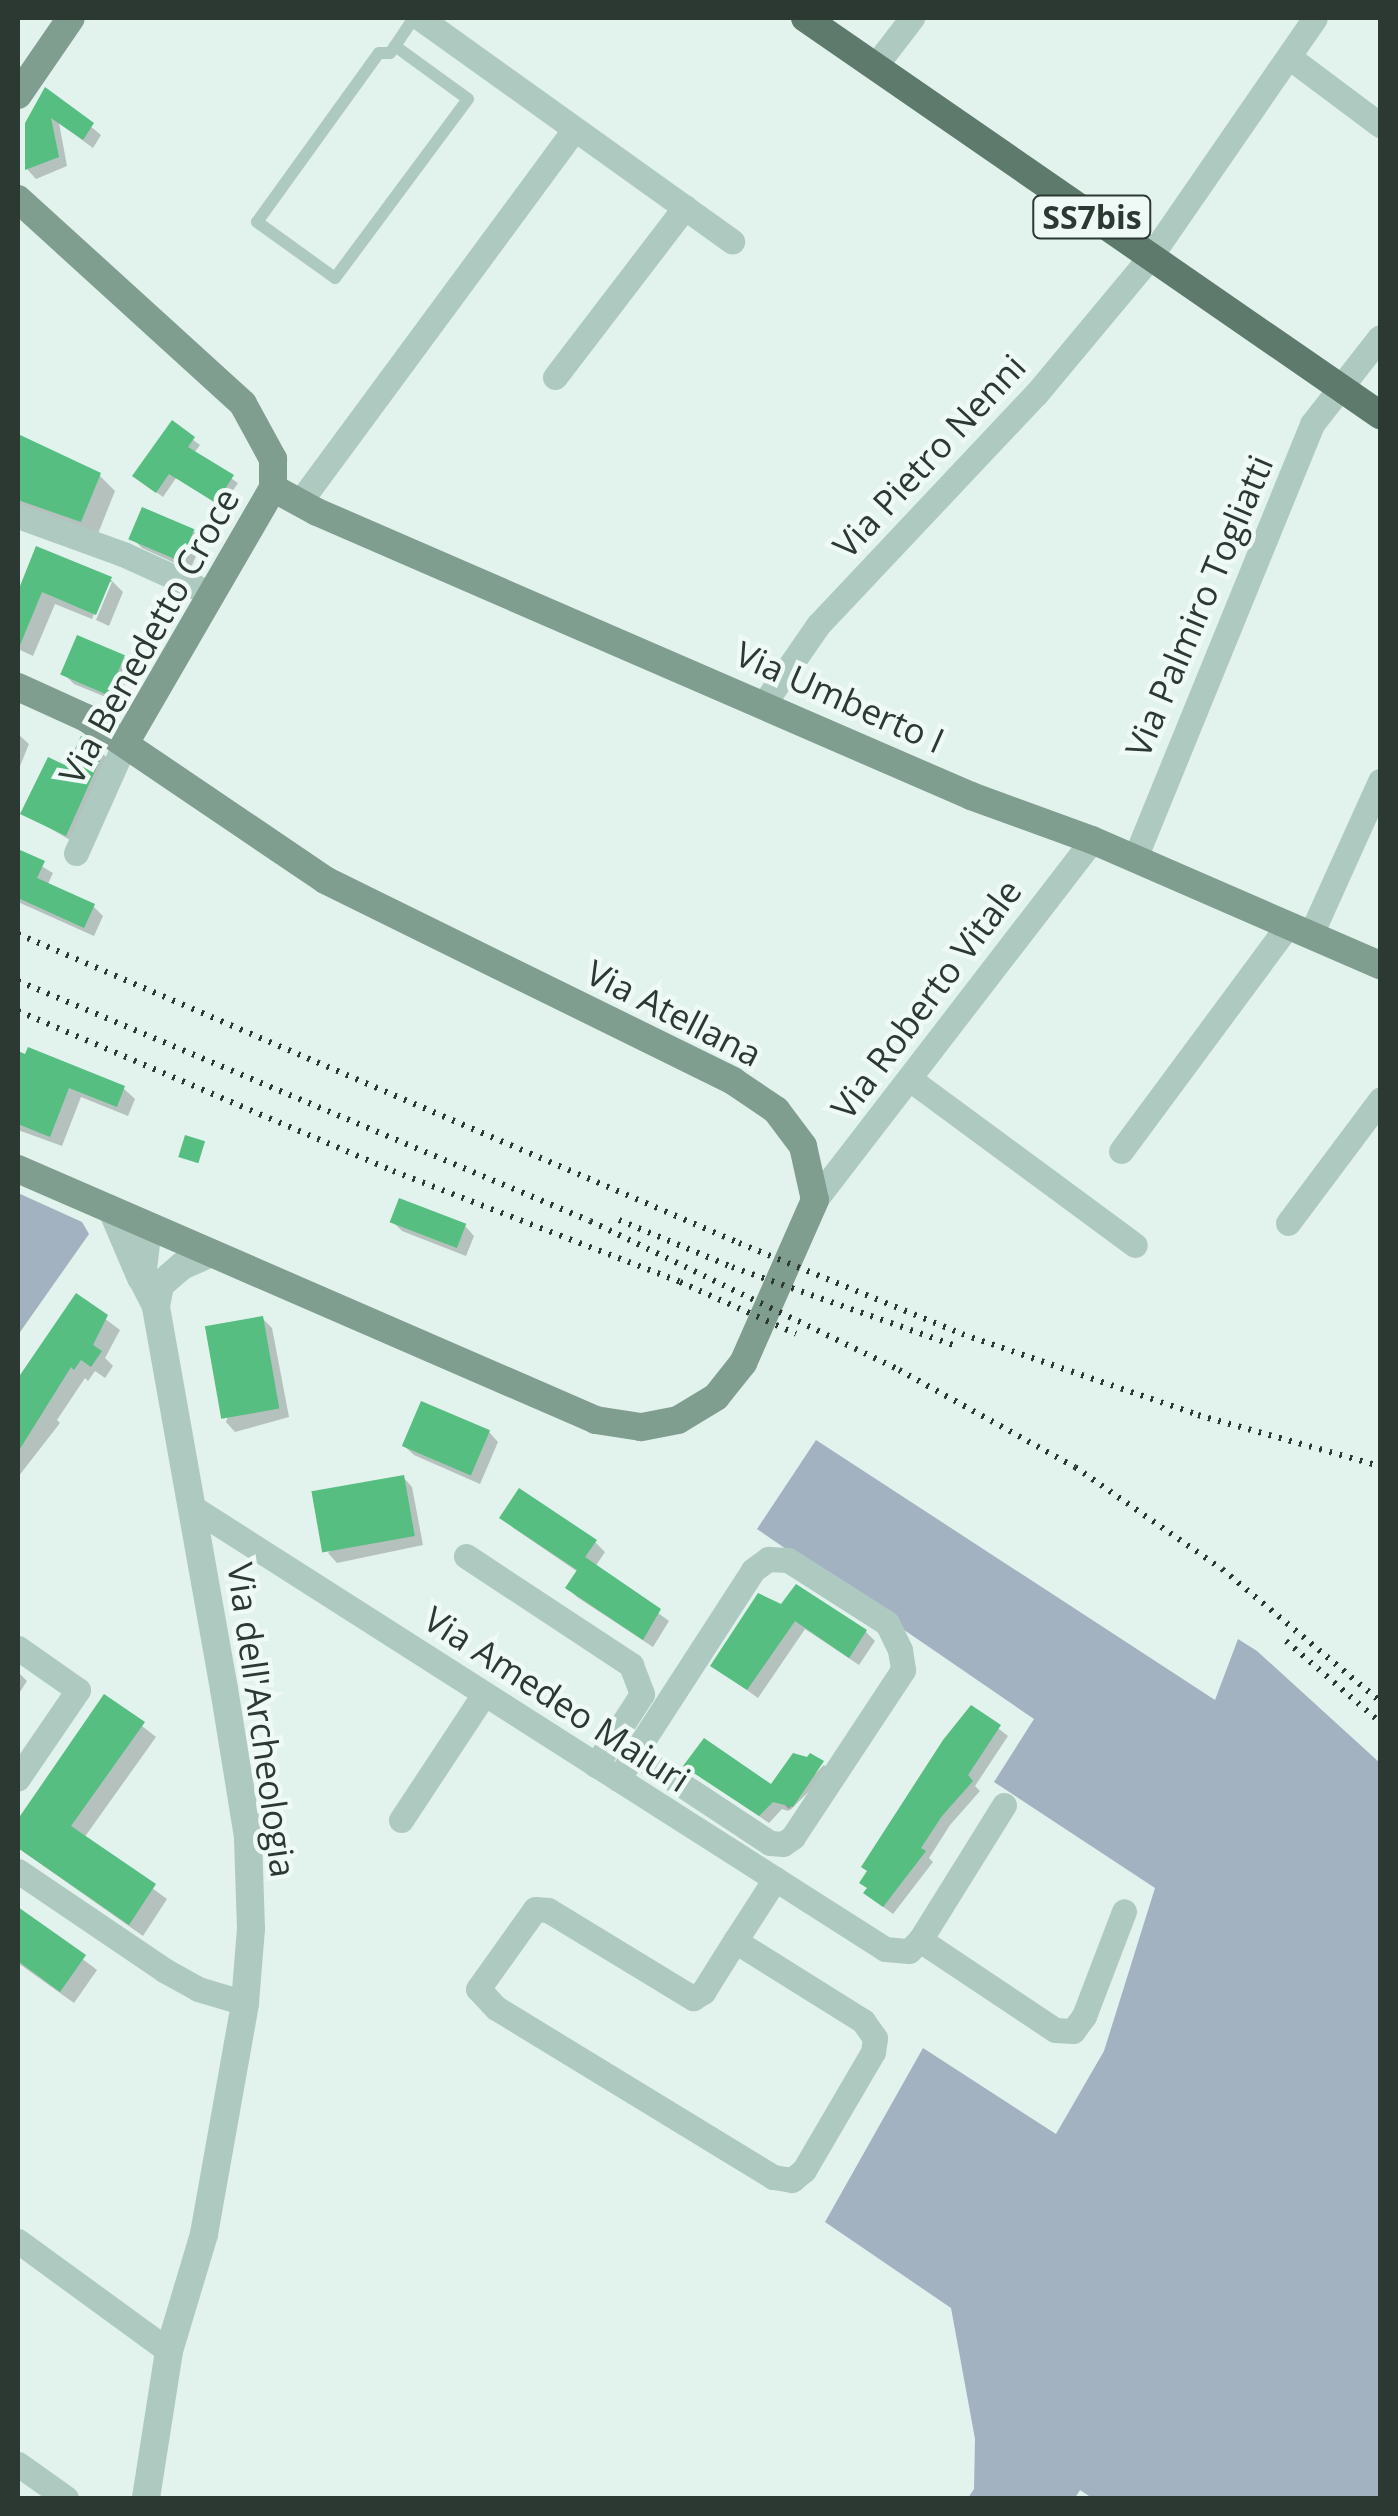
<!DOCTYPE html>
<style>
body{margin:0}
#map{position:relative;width:1398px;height:2516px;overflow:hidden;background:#e2f2ed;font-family:"Open Sans",sans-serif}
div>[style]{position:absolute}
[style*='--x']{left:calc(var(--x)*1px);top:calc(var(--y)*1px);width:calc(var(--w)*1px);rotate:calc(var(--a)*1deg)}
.green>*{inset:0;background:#a3b2c1}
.shadow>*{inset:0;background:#0003;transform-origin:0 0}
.building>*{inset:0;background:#55be80;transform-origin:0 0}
.service>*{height:12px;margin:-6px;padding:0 6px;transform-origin:6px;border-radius:6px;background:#aecac0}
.minor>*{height:25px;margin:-12.5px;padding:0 12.5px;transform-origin:12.5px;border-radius:12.5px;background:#aecac0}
.tertiary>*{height:28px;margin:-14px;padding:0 14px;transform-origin:14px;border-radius:14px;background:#aecac0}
.secondary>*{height:28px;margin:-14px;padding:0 14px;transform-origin:14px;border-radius:14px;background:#809e90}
.primary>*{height:28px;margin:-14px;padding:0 14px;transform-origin:14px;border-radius:14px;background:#5e7a6c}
.rail>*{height:6px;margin-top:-3px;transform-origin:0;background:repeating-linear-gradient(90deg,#2c3932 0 2.5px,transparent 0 10.5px)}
span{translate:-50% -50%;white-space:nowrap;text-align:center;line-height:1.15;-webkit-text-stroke:9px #effaf7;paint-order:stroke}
.shield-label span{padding:2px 8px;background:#effaf7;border:2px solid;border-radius:8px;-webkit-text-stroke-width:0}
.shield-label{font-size:32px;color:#2c3932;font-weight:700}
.street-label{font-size:35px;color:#2c3932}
.frame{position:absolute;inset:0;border:20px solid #2c3932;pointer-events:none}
</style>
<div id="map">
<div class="green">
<div style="clip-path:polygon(18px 1193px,82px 1222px,89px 1234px,18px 1335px)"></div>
<div style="clip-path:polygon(816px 1440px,1215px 1700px,1238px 1639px,1257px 1651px,1380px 1763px,1380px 2498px,1092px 2498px,1080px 2490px,1075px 2498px,968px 2498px,974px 2489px,975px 2439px,951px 2308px,825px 2222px,923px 2048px,1056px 2134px,1104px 2051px,1155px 1888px,994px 1782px,1034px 1719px,757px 1529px)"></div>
</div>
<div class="shadow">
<div style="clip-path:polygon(46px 90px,101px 135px,93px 148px,59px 123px,67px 166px,36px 179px,27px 169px,27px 124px)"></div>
<div style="clip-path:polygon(172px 424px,200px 445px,194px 453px,238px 483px,222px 507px,176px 478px,163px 497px,141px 481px)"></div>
<div style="clip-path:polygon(18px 437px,99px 475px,115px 491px,97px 536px,18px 508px)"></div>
<div style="clip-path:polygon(193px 531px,203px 540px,190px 570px,142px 548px,132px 538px)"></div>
<div style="clip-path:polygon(37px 549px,110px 579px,123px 592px,109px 626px,96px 620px,112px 582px,107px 582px,92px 619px,55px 604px,33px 656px,18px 649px,18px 598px)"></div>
<div style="clip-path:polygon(124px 657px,133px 667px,118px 702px,74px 684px,64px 674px)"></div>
<div style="clip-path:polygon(18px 734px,29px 744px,18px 771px)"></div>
<div style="clip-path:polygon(102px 753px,111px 762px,75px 843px,24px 813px,68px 770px)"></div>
<div style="clip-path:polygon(18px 852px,53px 873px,47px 886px,93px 906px,103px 916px,94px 936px,18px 902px)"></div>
<div style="clip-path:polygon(18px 1054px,123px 1088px,135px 1099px,128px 1116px,81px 1097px,62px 1146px,18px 1130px)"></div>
<div style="clip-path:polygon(392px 1221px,465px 1226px,474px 1236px,466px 1256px,402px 1231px)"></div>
<div style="clip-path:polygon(76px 1297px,120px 1330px,105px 1358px,113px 1366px,105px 1378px,95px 1371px,88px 1381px,85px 1378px,57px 1420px,60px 1423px,18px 1477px,18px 1382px)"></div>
<div style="clip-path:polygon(262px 1318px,272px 1328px,289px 1417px,235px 1432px,226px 1422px)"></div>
<div style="clip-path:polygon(489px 1432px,498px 1442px,480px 1484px,414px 1455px,404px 1446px)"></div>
<div style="clip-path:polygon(403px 1477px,412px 1487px,423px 1545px,337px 1563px,328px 1553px)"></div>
<div style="clip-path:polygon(512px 1527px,595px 1542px,605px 1552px,595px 1567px,669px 1621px,653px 1647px,577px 1597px,568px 1588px,578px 1572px)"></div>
<div style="clip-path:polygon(781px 1607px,866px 1632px,875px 1641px,859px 1665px,805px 1629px,758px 1698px,713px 1666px)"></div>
<div style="clip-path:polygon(18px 1672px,27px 1681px,18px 1695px)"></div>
<div style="clip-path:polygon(105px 1697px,156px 1737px,84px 1838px,167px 1899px,143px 1936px,18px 1848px,18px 1823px)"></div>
<div style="clip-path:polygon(972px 1708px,1008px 1736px,975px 1786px,980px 1791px,950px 1825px,929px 1858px,933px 1862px,893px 1914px,875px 1901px)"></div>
<div style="clip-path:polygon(820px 1762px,788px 1811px,782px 1809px,769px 1823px,686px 1766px,771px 1788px)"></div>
<div style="left:824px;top:1765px;width:8px;height:56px;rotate:45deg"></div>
<div style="clip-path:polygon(18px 1910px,97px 1970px,74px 2003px,18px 1963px)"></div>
</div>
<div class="building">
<div style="clip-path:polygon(45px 87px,94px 123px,83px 140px,51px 118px,59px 157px,25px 170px,25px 123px)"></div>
<div style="clip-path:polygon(172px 420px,195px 437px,188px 447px,234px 475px,216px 503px,169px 474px,156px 493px,132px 476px)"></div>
<div style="clip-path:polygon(18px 434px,101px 473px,81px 522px,18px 500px)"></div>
<div style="left:142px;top:507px;width:57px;height:35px;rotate:23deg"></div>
<div style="clip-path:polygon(36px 546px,112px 577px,96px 615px,42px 592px,18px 650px,18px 591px)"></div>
<div style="left:77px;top:635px;width:52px;height:43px;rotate:23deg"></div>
<div style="clip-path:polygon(81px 736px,104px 751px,66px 836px,20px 814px,48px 757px,67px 766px)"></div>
<div style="clip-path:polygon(18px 849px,45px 861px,37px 878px,95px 904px,84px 928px,18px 898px)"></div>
<div style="clip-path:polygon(28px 1047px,125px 1086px,117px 1107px,69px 1088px,50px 1137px,18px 1124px,18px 1051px,25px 1054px)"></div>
<div style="left:185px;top:1135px;width:21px;height:23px;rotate:17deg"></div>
<div style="left:399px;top:1198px;width:72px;height:26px;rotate:21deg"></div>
<div style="clip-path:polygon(76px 1293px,108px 1315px,93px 1345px,102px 1351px,91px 1367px,81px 1360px,74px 1370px,71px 1367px,18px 1452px,18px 1378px)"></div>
<div style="left:263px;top:1316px;width:94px;height:59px;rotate:80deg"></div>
<div style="left:421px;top:1401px;width:75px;height:49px;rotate:23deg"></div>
<div style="left:404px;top:1475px;width:62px;height:94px;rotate:80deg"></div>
<div style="clip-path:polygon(519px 1488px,597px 1540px,585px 1557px,661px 1609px,643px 1640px,565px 1588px,577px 1570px,499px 1518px)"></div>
<div style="clip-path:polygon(796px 1584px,867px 1630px,849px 1658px,795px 1621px,747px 1690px,710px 1666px,758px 1593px,781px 1604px)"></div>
<div style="clip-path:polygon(104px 1694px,145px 1722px,71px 1826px,156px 1884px,129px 1925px,18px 1848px,18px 1819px)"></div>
<div style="clip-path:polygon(971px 1705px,1001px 1725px,968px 1775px,973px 1781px,942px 1816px,921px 1848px,926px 1851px,883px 1907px,863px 1893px,867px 1888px,859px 1883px,867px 1871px,861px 1867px,943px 1740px)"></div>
<div style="clip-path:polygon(704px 1738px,771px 1784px,793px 1753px,807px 1757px,810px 1753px,824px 1761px,793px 1807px,773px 1802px,759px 1816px,683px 1766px)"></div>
<div style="clip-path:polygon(18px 1907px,86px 1955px,60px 1992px,18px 1961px)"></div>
</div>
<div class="service">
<div style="--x:395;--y:46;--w:90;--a:36"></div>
<div style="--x:468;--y:99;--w:223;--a:126.6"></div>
<div style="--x:335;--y:278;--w:96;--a:-144.3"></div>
<div style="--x:257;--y:222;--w:208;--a:-54.2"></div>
<div style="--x:379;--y:53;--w:11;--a:0"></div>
<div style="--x:390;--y:53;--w:9;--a:-54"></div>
<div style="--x:395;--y:46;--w:29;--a:-56"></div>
<div style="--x:411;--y:22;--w:6;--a:-45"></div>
</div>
<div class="minor">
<div style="--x:420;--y:18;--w:384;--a:35.6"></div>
<div style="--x:1289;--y:57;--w:114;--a:36.8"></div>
<div style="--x:875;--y:66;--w:61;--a:-52.4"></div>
<div style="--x:555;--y:377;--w:214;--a:-52.6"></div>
<div style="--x:299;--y:503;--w:452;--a:-53.6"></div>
<div style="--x:18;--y:516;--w:112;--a:19.9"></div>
<div style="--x:123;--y:554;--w:97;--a:24.4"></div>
<div style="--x:763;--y:705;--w:97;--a:-55.5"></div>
<div style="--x:818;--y:625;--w:318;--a:-46.7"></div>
<div style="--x:1036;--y:394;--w:178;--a:-50.2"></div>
<div style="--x:1150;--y:257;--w:290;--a:-55.4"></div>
<div style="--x:76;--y:853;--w:120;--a:-66"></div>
<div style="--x:1135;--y:858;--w:469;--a:-67.8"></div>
<div style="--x:1312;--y:424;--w:110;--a:-52"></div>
<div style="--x:1311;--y:934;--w:168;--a:-65.7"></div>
<div style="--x:911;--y:1080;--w:278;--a:36.4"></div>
<div style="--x:1121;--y:1151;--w:282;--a:-53.5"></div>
<div style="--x:815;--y:1200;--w:454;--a:-52.4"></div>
<div style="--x:1288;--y:1223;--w:154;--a:-53.2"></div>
<div style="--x:192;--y:1507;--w:822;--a:32.53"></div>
<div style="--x:885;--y:1949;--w:24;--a:5"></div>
<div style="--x:909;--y:1951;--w:16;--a:-45"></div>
<div style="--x:920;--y:1940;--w:159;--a:-58.1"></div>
<div style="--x:466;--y:1556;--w:198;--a:33.4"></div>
<div style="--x:631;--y:1665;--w:31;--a:69"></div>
<div style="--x:642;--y:1694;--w:85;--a:122.9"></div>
<div style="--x:18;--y:1648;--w:73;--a:35"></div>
<div style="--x:78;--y:1690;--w:107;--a:124.3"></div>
<div style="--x:618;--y:1779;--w:249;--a:-57.1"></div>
<div style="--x:753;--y:1570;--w:19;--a:-36"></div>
<div style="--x:768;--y:1559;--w:20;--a:3"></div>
<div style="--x:788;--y:1560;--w:117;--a:32.5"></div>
<div style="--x:887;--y:1623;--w:30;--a:64"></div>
<div style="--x:900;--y:1650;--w:20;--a:81"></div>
<div style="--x:903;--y:1670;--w:200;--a:123.4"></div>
<div style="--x:793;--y:1837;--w:12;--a:145"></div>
<div style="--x:783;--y:1844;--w:13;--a:-176"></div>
<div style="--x:770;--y:1843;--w:162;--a:-146.6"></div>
<div style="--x:401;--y:1820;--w:151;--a:-56.6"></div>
<div style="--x:18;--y:1871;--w:176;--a:34.1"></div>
<div style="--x:164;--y:1970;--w:39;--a:29"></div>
<div style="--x:198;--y:1989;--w:49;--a:16.6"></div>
<div style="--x:920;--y:1940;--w:162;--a:33.7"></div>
<div style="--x:1055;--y:2030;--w:18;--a:3"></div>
<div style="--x:1073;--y:2031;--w:19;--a:-54"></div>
<div style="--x:1084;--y:2016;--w:112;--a:-69.1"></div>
<div style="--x:735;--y:1941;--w:151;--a:32"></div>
<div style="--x:863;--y:2021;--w:21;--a:55"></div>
<div style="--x:875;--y:2038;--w:14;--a:98"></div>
<div style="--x:873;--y:2052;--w:137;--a:120.3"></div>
<div style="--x:804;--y:2170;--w:16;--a:140"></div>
<div style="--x:792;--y:2180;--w:19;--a:-171"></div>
<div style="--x:773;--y:2177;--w:324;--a:-148.6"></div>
<div style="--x:496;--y:2008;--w:26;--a:-133"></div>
<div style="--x:478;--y:1989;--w:98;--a:-54.5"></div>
<div style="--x:535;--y:1909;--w:13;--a:4"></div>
<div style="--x:548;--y:1910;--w:170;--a:31.3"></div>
<div style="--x:693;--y:1998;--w:12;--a:-31"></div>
<div style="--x:703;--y:1992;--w:60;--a:-57.9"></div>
<div style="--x:735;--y:1941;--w:74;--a:-57.2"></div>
<div style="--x:18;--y:2241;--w:187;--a:36.1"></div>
<div style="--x:18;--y:2464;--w:59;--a:35.3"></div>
</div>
<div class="tertiary">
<div style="--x:112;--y:1210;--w:74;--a:66.9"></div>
<div style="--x:156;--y:1306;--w:21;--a:-79"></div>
<div style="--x:160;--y:1285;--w:29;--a:-41"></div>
<div style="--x:182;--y:1266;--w:32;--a:-24"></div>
<div style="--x:146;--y:2498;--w:149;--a:-81.1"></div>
<div style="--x:169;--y:2351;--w:122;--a:-73.3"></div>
<div style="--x:204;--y:2234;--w:235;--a:-79.9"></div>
<div style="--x:245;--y:2003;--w:74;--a:-85.4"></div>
<div style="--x:251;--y:1929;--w:92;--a:-91.9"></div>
<div style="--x:248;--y:1837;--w:150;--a:-99.2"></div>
<div style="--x:224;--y:1689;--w:389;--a:-100.1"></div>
<div style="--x:156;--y:1306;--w:31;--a:-117"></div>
<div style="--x:142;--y:1278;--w:52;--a:-83.4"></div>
</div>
<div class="secondary">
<div style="--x:18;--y:95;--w:93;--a:-55.5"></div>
<div style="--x:18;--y:199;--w:304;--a:42.3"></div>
<div style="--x:243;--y:404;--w:63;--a:61.4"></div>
<div style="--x:273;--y:459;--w:29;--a:90"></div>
<div style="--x:273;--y:488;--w:295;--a:120.1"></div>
<div style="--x:273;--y:488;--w:50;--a:28.6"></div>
<div style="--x:317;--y:512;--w:713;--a:23.47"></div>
<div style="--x:971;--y:796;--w:129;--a:20"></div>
<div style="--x:1092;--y:840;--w:314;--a:23.5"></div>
<div style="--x:18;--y:687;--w:75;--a:24.5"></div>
<div style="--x:86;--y:718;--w:289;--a:34.1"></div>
<div style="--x:325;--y:880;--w:455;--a:26.2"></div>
<div style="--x:733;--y:1081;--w:52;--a:34"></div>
<div style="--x:776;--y:1110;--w:45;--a:53.1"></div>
<div style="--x:803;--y:1146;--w:55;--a:77.5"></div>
<div style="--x:815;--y:1200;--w:178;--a:113.8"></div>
<div style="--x:743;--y:1363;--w:43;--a:128.5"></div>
<div style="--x:716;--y:1397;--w:44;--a:148.8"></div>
<div style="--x:678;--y:1420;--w:38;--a:169"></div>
<div style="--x:641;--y:1427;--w:46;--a:-171.2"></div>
<div style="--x:596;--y:1420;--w:630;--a:-156.53"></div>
</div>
<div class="primary">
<div style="--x:805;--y:18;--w:699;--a:34.62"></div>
</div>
<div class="rail">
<div style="--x:18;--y:934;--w:784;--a:23.2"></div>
<div style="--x:739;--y:1243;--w:241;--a:22.2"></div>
<div style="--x:962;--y:1334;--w:250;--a:18.9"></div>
<div style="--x:1198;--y:1415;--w:189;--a:15.7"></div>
<div style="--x:18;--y:981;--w:620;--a:22.76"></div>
<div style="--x:590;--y:1221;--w:343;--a:25.7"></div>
<div style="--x:899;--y:1370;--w:201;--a:28.9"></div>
<div style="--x:1075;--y:1467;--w:179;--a:34.8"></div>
<div style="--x:1222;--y:1569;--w:206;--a:39.9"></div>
<div style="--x:18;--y:1011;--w:408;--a:23.1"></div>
<div style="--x:393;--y:1171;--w:308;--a:21.1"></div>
<div style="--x:680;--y:1282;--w:127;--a:24.1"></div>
<div style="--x:619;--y:1220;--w:122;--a:22.6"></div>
<div style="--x:732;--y:1267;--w:238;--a:19.4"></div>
<div style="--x:1286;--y:1641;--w:124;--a:40.8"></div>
</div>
<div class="shield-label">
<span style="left:1092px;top:217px">SS7bis</span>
</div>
<div class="street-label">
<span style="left:929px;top:456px;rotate:-47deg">Via Pietro Nenni</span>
<span style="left:1199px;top:606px;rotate:-67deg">Via Palmiro Togliatti</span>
<span style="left:149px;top:636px;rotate:-61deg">Via Benedetto Croce</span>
<span style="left:840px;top:697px;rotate:24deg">Via Umberto I</span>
<span style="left:926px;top:999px;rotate:-53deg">Via Roberto Vitale</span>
<span style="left:674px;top:1013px;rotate:27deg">Via Atellana</span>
<span style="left:557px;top:1699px;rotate:33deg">Via Amedeo Maiuri</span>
<span style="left:262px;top:1720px;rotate:82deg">Via dell'Archeologia</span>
</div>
<div class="frame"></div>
</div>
